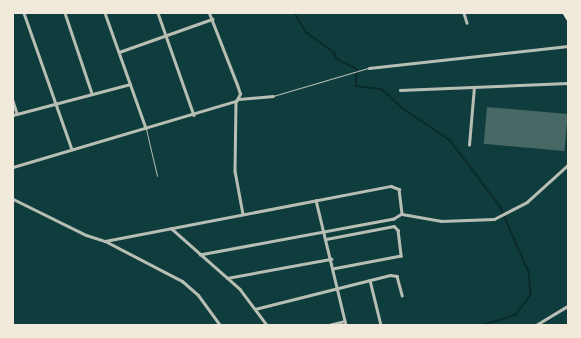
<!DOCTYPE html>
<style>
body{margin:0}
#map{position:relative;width:581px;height:338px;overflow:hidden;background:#0f3d3e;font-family:Lora,serif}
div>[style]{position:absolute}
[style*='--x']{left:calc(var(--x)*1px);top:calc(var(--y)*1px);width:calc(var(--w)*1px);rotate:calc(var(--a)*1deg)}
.stream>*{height:1.5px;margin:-0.75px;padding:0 0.75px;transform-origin:0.75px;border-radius:0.75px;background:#0a2a2b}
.building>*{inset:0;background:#486865;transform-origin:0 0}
.service>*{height:1px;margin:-0.5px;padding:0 0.5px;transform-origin:0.5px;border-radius:0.5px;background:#b8beb3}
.minor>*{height:2.5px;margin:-1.25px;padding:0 1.25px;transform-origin:1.25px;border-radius:1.25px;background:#b8beb3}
.tertiary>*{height:3px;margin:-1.5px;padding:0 1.5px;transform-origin:1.5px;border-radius:1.5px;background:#b8beb3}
.secondary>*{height:3.5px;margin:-1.75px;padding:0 1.75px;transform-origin:1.75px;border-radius:1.75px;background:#f1e9da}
span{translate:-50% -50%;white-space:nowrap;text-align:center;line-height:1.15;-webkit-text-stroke:4px #f1e9da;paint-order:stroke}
.frame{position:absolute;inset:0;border:14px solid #f1e9da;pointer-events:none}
</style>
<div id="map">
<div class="stream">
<div style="--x:295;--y:13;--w:22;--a:60"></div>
<div style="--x:306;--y:32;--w:34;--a:36"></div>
<div style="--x:334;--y:52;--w:8;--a:67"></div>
<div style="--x:337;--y:59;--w:22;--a:27"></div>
<div style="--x:357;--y:69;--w:17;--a:93"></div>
<div style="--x:356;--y:86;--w:26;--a:7"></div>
<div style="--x:382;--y:89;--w:26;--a:43"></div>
<div style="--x:401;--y:107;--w:59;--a:34"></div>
<div style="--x:450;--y:140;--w:83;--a:52.9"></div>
<div style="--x:500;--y:206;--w:72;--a:66.3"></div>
<div style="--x:529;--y:272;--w:23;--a:85"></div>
<div style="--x:531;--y:295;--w:25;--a:127"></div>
<div style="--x:516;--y:315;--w:33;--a:162"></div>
</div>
<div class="building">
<div style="left:487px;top:107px;width:81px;height:37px;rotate:5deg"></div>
</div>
<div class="service">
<div style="--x:273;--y:96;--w:99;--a:-16.4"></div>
<div style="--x:146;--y:129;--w:48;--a:76.8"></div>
</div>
<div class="minor">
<div style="--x:24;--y:13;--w:144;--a:70.6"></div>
<div style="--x:65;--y:13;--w:84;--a:71.4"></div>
<div style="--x:105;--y:13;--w:122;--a:70.4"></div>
<div style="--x:158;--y:13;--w:108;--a:70.6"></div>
<div style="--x:464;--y:13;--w:10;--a:73"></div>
<div style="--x:119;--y:52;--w:99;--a:-19.5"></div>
<div style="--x:369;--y:68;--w:200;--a:-6.3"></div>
<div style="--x:400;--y:90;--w:168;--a:-2.4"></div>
<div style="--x:239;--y:99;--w:34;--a:-5"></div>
<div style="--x:13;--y:101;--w:13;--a:72"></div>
<div style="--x:236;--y:101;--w:70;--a:90.8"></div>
<div style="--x:235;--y:171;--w:44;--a:79.5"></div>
<div style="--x:13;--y:115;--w:121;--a:-14.8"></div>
<div style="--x:469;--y:145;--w:58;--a:-85.1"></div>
<div style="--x:13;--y:167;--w:233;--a:-16.5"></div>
<div style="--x:236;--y:101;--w:8;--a:-60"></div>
<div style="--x:240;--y:94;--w:9;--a:-108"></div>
<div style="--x:237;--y:85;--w:77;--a:-111.3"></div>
<div style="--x:316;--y:200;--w:129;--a:76.5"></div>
<div style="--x:402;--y:214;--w:40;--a:10"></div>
<div style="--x:441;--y:221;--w:53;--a:-2.2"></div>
<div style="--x:494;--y:219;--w:37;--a:-27"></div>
<div style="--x:527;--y:202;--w:55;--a:-42.1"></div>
<div style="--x:171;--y:228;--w:92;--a:41.5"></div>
<div style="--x:240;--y:289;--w:45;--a:53.1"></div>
<div style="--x:326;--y:239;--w:69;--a:-10.8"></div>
<div style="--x:394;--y:226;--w:6;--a:45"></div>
<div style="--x:398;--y:230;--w:26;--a:83"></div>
<div style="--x:401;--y:256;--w:69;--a:169.2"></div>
<div style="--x:105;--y:241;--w:291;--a:-10.9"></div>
<div style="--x:391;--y:186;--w:9;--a:21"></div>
<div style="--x:399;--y:189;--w:25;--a:83"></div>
<div style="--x:402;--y:214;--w:9;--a:148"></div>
<div style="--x:394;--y:219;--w:197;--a:169.5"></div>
<div style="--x:227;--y:278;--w:106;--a:-10.4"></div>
<div style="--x:370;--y:280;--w:46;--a:76.3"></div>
<div style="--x:255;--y:309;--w:139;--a:-14.1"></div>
<div style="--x:390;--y:275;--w:7;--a:8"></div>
<div style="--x:397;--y:276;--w:20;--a:75"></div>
<div style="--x:329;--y:325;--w:16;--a:-14"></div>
<div style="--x:536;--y:325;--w:37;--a:-31"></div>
</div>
<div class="tertiary">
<div style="--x:13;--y:199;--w:81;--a:26.3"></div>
<div style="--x:86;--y:235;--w:20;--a:18"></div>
<div style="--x:105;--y:241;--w:87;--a:27.5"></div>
<div style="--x:182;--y:281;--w:21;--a:41"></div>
<div style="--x:198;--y:295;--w:37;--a:54"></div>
</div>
<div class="secondary">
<div style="--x:565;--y:13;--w:6;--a:59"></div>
</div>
<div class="frame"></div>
</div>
